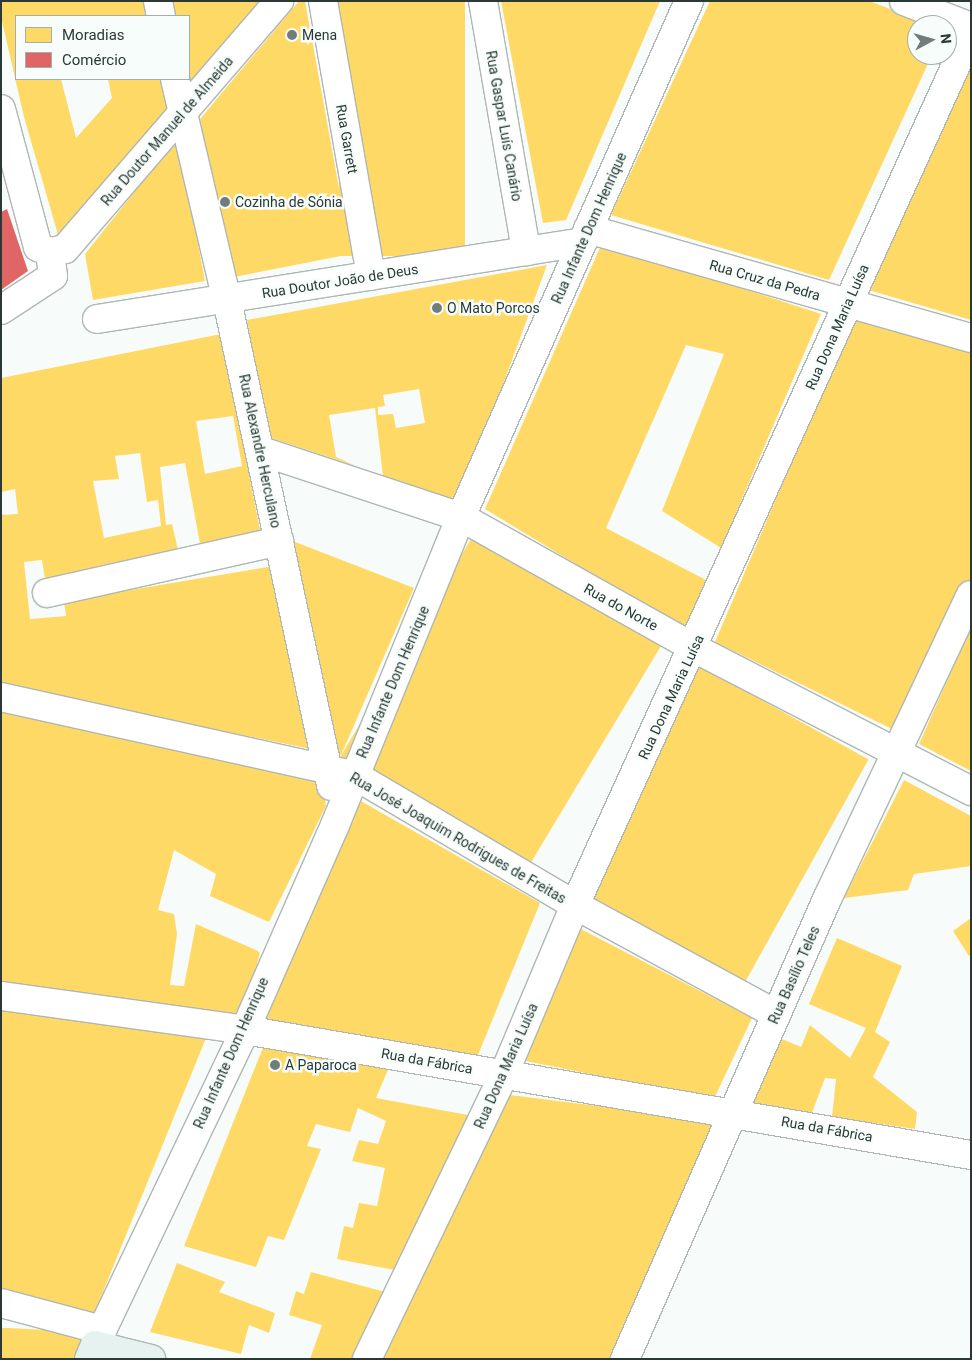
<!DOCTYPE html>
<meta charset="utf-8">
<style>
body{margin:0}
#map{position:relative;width:972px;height:1360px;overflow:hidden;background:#f7fcfa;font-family:Roboto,sans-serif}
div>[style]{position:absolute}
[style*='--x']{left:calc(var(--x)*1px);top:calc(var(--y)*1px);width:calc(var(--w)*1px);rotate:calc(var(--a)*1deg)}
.homes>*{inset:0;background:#ffd966;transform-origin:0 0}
.shops>*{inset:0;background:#e06666}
.roads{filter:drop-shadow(1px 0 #aeb7b5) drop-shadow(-1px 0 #aeb7b5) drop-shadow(0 1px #aeb7b5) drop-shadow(0 -1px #aeb7b5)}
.minor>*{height:28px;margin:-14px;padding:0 14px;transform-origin:14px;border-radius:14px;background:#fefffe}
.major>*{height:28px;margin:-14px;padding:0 14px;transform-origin:14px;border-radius:14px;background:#e6f2f0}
.dots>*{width:14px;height:14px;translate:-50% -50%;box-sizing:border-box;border:2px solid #f6fdfb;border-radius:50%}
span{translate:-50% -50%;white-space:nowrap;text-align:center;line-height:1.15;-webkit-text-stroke:5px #f6fdfb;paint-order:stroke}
.poi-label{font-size:14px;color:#2a3936}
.left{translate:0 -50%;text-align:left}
.street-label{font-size:14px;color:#2a3936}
.frame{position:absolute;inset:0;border:2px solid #2a3936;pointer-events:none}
.legend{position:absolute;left:15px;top:15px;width:175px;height:65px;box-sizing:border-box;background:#f6fdfb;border:1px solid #a4afac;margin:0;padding:6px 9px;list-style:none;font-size:15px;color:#2a3936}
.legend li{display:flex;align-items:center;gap:10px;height:25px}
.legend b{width:25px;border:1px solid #a4afac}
.north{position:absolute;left:907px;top:15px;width:50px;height:50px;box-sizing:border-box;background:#f6fdfb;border:1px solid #a4afac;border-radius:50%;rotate:84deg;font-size:14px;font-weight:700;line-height:20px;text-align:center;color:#2a3936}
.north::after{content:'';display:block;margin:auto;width:18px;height:22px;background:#727d7b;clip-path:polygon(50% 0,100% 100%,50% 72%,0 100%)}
</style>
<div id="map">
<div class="homes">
<div style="clip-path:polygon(1px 1px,146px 1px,149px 16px,16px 16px,16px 79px,61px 79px,76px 138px,112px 98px,108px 79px,162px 79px,168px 107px,59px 238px,24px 117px,1px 17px)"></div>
<div style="clip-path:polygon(168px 1px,262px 1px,188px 92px,189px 16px,171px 16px)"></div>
<div style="clip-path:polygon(299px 1px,305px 1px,351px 254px,229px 278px,200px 119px)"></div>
<div style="left:339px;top:1px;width:126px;height:255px"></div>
<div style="clip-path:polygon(501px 1px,660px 1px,566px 220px,543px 223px)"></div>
<div style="clip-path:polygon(710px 1px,869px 1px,933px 25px,917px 25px,917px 55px,932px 55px,829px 280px,611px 215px)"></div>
<div style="clip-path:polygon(971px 53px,971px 320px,865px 289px)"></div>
<div style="clip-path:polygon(178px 137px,205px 281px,93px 300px,85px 254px)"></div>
<div style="clip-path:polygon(602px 243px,821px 314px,721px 548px,662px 511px,724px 354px,686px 345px,606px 528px,708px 581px,685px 630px,485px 509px)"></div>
<div style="clip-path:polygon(evenodd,547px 265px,459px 504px,383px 476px,375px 408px,329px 415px,336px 457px,356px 466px,268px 437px,247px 320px,547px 265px,419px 389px,425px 423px,396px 428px,393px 414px,378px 415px,378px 407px,385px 406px,383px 395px,419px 389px)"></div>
<div style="clip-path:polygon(853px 318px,971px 352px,971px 579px,898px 732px,715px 642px)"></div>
<div style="clip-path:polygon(evenodd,221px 334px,262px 540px,46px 586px,42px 560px,24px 562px,30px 619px,66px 616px,64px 601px,280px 565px,320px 751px,1px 685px,1px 515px,18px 514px,15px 489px,1px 492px,1px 378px,221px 334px,233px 416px,242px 466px,205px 474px,196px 421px,233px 416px,221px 334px,140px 453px,147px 502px,158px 500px,161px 526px,104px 538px,93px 481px,119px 479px,115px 456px,140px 453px,221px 334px,185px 463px,201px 549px,179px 554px,172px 524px,166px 525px,160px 467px,185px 463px)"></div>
<div style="left:474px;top:534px;width:218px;height:265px;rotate:31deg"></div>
<div style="clip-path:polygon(290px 540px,414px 588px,341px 755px,330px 752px)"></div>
<div style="clip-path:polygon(971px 627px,971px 771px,919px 744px)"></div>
<div style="left:691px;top:661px;width:203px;height:263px;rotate:29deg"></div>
<div style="clip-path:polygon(1px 710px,321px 779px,326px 806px,269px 922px,210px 896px,216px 874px,174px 850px,158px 910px,174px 914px,177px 934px,170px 985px,184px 986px,196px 924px,256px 950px,260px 953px,252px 983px,237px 1019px,1px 981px)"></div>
<div style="clip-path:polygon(904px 780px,971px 816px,971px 866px,914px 874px,908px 890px,844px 898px)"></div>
<div style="clip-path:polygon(359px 800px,540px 903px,476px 1060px,258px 1020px)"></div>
<div style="clip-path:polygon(971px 918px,971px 955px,969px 956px,953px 931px)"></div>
<div style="clip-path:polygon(577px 927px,752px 1018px,714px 1099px,516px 1059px)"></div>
<div style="clip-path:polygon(837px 938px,902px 966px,875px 1032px,890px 1042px,873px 1077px,917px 1112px,915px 1129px,832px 1117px,836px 1079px,825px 1078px,812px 1113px,753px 1105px,782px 1039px,801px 1047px,810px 1025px,850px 1058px,866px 1028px,809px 1004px)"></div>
<div style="clip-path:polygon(1px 1009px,206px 1038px,94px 1314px,1px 1290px)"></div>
<div style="clip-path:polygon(266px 1040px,390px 1065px,376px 1098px,473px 1116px,400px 1271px,337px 1259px,344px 1226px,353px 1228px,359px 1203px,377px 1206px,385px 1168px,352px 1161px,359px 1140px,378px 1144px,386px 1121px,358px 1108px,350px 1132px,316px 1124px,307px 1146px,321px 1149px,284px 1240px,268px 1236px,256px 1267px,184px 1246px)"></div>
<div style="clip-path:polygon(510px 1095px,726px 1122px,615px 1359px,382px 1359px)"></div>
<div style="clip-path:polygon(177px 1263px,225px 1282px,219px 1292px,275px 1313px,269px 1333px,249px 1325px,241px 1354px,150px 1332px)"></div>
<div style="clip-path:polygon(311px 1272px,389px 1293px,358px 1359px,310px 1359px,322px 1325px,289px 1315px,296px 1291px,304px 1294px)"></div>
<div style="clip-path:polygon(1px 1328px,8px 1328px,87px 1332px,80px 1359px,1px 1359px)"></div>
</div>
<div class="shops">
<div style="clip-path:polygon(7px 209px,28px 271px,1px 290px,1px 212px)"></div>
</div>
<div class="roads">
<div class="minor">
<div style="--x:158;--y:1;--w:15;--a:79"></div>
<div style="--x:323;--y:1;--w:279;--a:80.1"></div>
<div style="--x:483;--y:1;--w:254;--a:80.2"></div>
<div style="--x:904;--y:1;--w:72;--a:21.2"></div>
<div style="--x:175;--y:79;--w:227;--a:76.8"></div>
<div style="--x:227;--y:300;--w:497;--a:77.9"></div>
<div style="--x:1;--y:109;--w:143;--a:75"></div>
<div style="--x:38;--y:247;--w:13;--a:23"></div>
<div style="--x:588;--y:229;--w:398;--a:15.9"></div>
<div style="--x:50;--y:252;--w:15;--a:-11"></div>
<div style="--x:65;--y:249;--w:328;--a:-49.2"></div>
<div style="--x:1;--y:310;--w:62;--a:-33.2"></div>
<div style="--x:53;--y:276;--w:24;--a:-97"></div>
<div style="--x:97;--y:319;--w:492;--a:-9"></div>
<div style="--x:261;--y:451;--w:211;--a:18.3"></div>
<div style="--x:461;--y:517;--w:267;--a:29.3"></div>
<div style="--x:694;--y:648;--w:312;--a:27.3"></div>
<div style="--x:47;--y:593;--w:238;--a:-12.6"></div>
<div style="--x:1;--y:697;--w:362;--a:12.5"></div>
<div style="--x:354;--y:775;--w:256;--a:30.5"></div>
<div style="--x:575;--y:905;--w:229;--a:28.5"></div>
<div style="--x:1;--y:996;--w:246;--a:7.9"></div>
<div style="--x:245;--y:1030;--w:737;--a:9.77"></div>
<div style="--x:1;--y:1303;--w:105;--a:15"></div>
<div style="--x:95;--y:1345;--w:349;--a:-64.5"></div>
<div style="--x:245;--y:1030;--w:224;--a:-66.3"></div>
<div style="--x:335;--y:825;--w:333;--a:-67.8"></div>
<div style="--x:461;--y:517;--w:564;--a:-66.16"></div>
<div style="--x:367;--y:1359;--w:316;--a:-64.3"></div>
<div style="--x:504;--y:1074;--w:183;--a:-67.2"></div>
<div style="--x:575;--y:905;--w:959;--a:-65.6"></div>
<div style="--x:625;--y:1359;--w:502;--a:-66.29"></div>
<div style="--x:827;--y:899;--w:336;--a:-64.7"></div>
</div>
<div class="major">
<div style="--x:89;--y:1359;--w:15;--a:-67"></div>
<div style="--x:95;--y:1345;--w:58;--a:14"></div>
</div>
</div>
<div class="dots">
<div style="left:292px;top:35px;background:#727d7b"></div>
<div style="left:225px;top:202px;background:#727d7b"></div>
<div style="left:437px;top:308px;background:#727d7b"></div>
<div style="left:275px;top:1065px;background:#727d7b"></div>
</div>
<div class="poi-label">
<span class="left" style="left:302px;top:35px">Mena</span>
<span class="left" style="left:235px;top:202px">Cozinha de Sónia</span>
<span class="left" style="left:447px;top:308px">O Mato Porcos</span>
<span class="left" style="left:285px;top:1065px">A Paparoca</span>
</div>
<div class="street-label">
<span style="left:504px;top:126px;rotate:80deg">Rua Gaspar Luís Canário</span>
<span style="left:167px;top:131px;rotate:-49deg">Rua Doutor Manuel de Almeida</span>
<span style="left:347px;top:139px;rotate:80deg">Rua Garrett</span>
<span style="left:589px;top:228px;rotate:-66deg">Rua Infante Dom Henrique</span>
<span style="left:765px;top:280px;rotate:16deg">Rua Cruz da Pedra</span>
<span style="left:340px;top:281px;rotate:-9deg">Rua Doutor João de Deus</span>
<span style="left:837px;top:327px;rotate:-66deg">Rua Dona Maria Luísa</span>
<span style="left:260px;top:451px;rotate:78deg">Rua Alexandre Herculano</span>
<span style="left:621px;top:607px;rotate:29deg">Rua do Norte</span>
<span style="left:393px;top:682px;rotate:-67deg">Rua Infante Dom Henrique</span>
<span style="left:671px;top:697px;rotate:-65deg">Rua Dona Maria Luísa</span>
<span style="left:458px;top:838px;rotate:30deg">Rua José Joaquim Rodrigues de Freitas</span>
<span style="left:794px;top:975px;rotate:-66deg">Rua Basílio Teles</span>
<span style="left:231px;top:1053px;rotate:-66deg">Rua Infante Dom Henrique</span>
<span style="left:427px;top:1061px;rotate:10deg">Rua da Fábrica</span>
<span style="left:506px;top:1066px;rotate:-66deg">Rua Dona Maria Luísa</span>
<span style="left:827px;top:1129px;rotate:10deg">Rua da Fábrica</span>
</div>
<div class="frame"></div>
<ul class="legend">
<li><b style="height:14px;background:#ffd966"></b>Moradias</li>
<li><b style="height:14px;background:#e06666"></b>Comércio</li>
</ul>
<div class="north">N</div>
</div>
